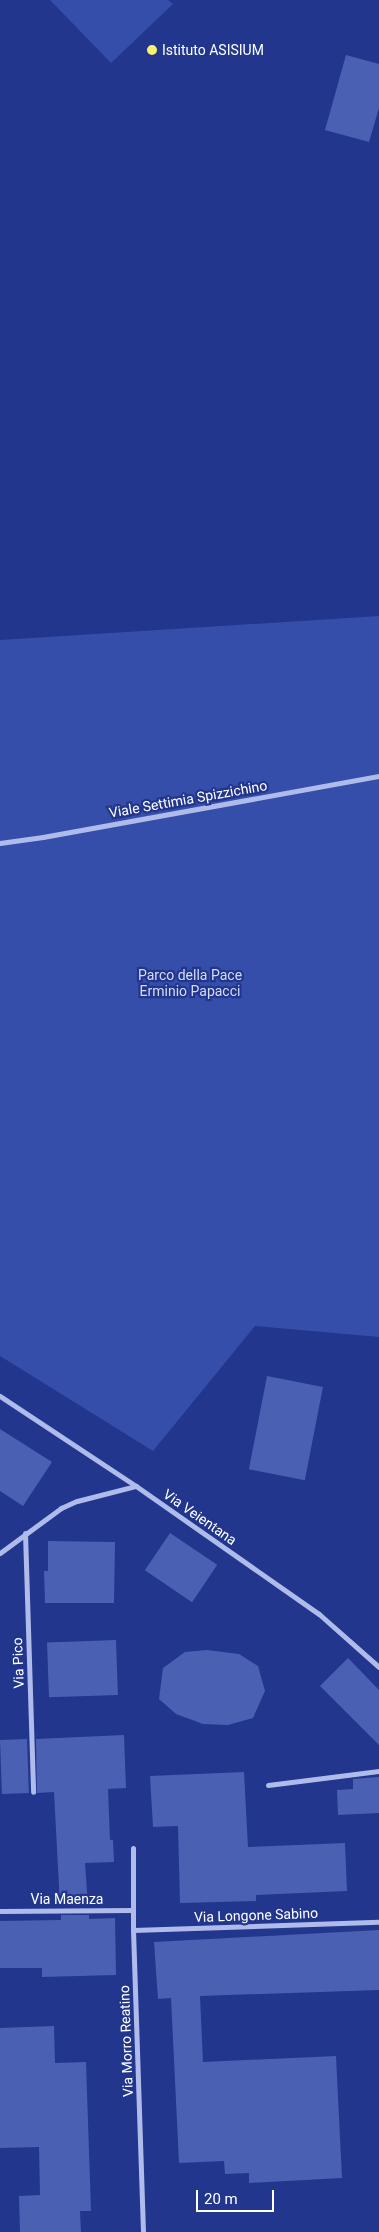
<!DOCTYPE html>
<style>
body{margin:0}
#map{position:relative;width:379px;height:2232px;overflow:hidden;background:#21368c;font-family:Roboto,sans-serif}
div>[style]{position:absolute}
[style*='--x']{left:calc(var(--x)*1px);top:calc(var(--y)*1px);width:calc(var(--w)*1px);rotate:calc(var(--a)*1deg)}
.green>*{inset:0;background:#354ea9}
.building>*{inset:0;background:#4a60b3;transform-origin:0 0}
.pedestrian>*{height:4.5px;margin:-2.25px;padding:0 2.25px;transform-origin:2.25px;border-radius:2.25px;background:#afbceb}
.minor>*{height:5px;margin:-2.5px;padding:0 2.5px;transform-origin:2.5px;border-radius:2.5px;background:#afbceb}
.dots>*{width:14px;height:14px;translate:-50% -50%;box-sizing:border-box;border:2px solid #21368c;border-radius:50%}
span{translate:-50% -50%;white-space:nowrap;text-align:center;line-height:1.15;-webkit-text-stroke:4.5px #21368c;paint-order:stroke}
.poi-label{font-size:14px;color:#fff}
.left{translate:0 -50%;text-align:left}
.street-label{font-size:14px;color:#fff}
.park-label{font-size:14px;color:#d4dcf8}
.scale{position:absolute;left:196px;top:2190px;width:78px;height:22px;box-sizing:border-box;border:2px solid #fff;border-top:0;padding-left:6px;font-size:15px;line-height:18px;white-space:nowrap;color:#fff;-webkit-text-stroke:4px #21368c;paint-order:stroke}
</style>
<div id="map">
<div class="green">
<div style="clip-path:polygon(50px 0,168px 0,173px 4px,111px 63px)"></div>
<div style="clip-path:polygon(379px 616px,379px 1337px,255px 1326px,153px 1451px,0 1356px,0 640px)"></div>
</div>
<div class="building">
<div style="clip-path:polygon(346px 55px,379px 64px,379px 108px,369px 142px,325px 130px)"></div>
<div style="left:267px;top:1376px;width:57px;height:95px;rotate:11deg"></div>
<div style="clip-path:polygon(0 1429px,52px 1462px,23px 1506px,0 1491px)"></div>
<div style="left:170px;top:1533px;width:57px;height:45px;rotate:34deg"></div>
<div style="clip-path:polygon(48px 1541px,115px 1542px,114px 1603px,45px 1603px,44px 1571px,48px 1571px)"></div>
<div style="left:116px;top:1640px;width:55px;height:69px;rotate:88deg"></div>
<div style="clip-path:polygon(207px 1650px,239px 1654px,258px 1666px,265px 1691px,253px 1718px,228px 1725px,203px 1724px,176px 1714px,159px 1699px,163px 1668px,185px 1652px)"></div>
<div style="clip-path:polygon(348px 1658px,379px 1690px,379px 1745px,320px 1686px)"></div>
<div style="clip-path:polygon(124px 1735px,126px 1788px,108px 1789px,110px 1840px,113px 1840px,114px 1862px,85px 1863px,88px 1906px,60px 1906px,54px 1792px,37px 1793px,36px 1739px)"></div>
<div style="left:27px;top:1739px;width:54px;height:27px;rotate:88deg"></div>
<div style="clip-path:polygon(244px 1772px,248px 1847px,345px 1843px,347px 1891px,256px 1895px,256px 1901px,180px 1903px,178px 1826px,153px 1827px,150px 1776px)"></div>
<div style="clip-path:polygon(379px 1777px,379px 1813px,338px 1815px,337px 1790px,353px 1789px,353px 1779px)"></div>
<div style="clip-path:polygon(61px 1915px,89px 1915px,89px 1919px,115px 1918px,116px 1975px,42px 1977px,42px 1968px,0 1968px,0 1921px,61px 1920px)"></div>
<div style="clip-path:polygon(379px 1930px,379px 1990px,200px 1996px,203px 2062px,336px 2056px,342px 2178px,249px 2183px,249px 2173px,225px 2174px,224px 2161px,179px 2163px,171px 1998px,158px 1999px,154px 1942px)"></div>
<div style="clip-path:polygon(54px 2026px,55px 2063px,86px 2062px,91px 2211px,80px 2211px,81px 2232px,20px 2232px,19px 2196px,40px 2195px,39px 2147px,0 2148px,0 2028px)"></div>
</div>
<div class="pedestrian">
<div style="--x:0;--y:843;--w:43;--a:-7.9"></div>
<div style="--x:43;--y:837;--w:341;--a:-10.3"></div>
</div>
<div class="minor">
<div style="--x:0;--y:1396;--w:163;--a:33.5"></div>
<div style="--x:136;--y:1486;--w:223;--a:35"></div>
<div style="--x:319;--y:1614;--w:80;--a:41.5"></div>
<div style="--x:25;--y:1533;--w:259;--a:88.2"></div>
<div style="--x:0;--y:1553;--w:76;--a:-36.4"></div>
<div style="--x:61;--y:1508;--w:17;--a:-24"></div>
<div style="--x:77;--y:1501;--w:61;--a:-14.3"></div>
<div style="--x:268;--y:1785;--w:112;--a:-7.2"></div>
<div style="--x:133;--y:1848;--w:82;--a:90"></div>
<div style="--x:133;--y:1930;--w:302;--a:88.1"></div>
<div style="--x:0;--y:1911;--w:133;--a:-0.4"></div>
<div style="--x:133;--y:1930;--w:246;--a:-1.9"></div>
</div>
<div class="dots">
<div style="left:152px;top:50px;background:#f8f170"></div>
</div>
<div class="poi-label">
<span class="left" style="left:162px;top:50px">Istituto ASISIUM</span>
</div>
<div class="street-label">
<span style="left:188px;top:799px;rotate:-10deg">Viale Settimia Spizzichino</span>
<span style="left:200px;top:1517px;rotate:35deg">Via Veientana</span>
<span style="left:18px;top:1663px;rotate:-92deg">Via Pico</span>
<span style="left:67px;top:1899px">Via Maenza</span>
<span style="left:256px;top:1915px;rotate:-2deg">Via Longone Sabino</span>
<span style="left:126px;top:2041px;rotate:-92deg">Via Morro Reatino</span>
</div>
<div class="park-label">
<span style="left:190px;top:983px">Parco della Pace<br>Erminio Papacci</span>
</div>
<div class="scale">20 m</div>
</div>
